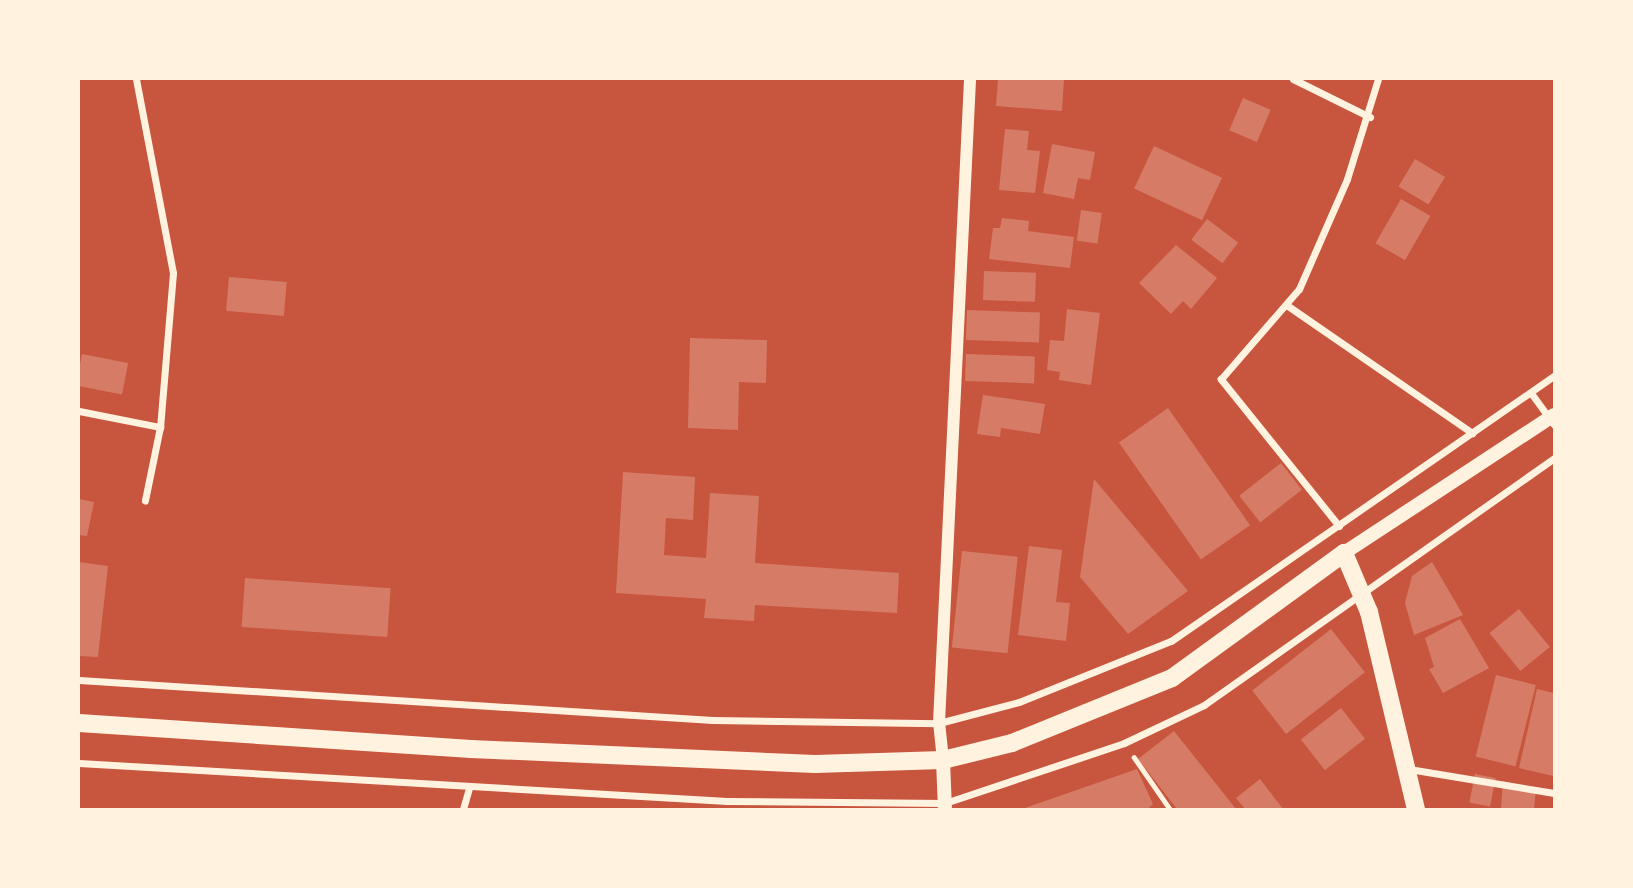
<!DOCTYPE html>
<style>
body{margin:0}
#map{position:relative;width:1633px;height:888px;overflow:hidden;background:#c8553d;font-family:Figtree,sans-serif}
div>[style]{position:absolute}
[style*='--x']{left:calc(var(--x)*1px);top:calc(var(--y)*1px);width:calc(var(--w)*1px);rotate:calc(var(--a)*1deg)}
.building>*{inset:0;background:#d67c66;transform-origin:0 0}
.path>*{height:4.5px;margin:-2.25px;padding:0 2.25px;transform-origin:2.25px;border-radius:2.25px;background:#fff3e0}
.minor>*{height:7px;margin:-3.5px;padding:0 3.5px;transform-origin:3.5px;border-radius:3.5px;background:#fff3e0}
.tertiary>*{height:12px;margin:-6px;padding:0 6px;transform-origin:6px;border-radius:6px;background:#fff3e0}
.secondary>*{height:14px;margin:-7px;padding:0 7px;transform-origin:7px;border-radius:7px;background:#fff3e0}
.primary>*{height:18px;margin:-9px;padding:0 9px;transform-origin:9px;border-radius:9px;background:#fff3e0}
span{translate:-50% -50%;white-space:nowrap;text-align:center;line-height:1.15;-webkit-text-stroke:6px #fff3e0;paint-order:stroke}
.frame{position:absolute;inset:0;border:80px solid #fff3e0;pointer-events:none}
</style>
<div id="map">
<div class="building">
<div style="clip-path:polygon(998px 79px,1064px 79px,1062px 111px,996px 106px)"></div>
<div style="left:1243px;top:98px;width:30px;height:35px;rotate:23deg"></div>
<div style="clip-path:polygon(1005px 129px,1029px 131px,1027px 150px,1040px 151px,1035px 193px,999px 190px)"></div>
<div style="clip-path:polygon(1052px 144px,1095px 152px,1090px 180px,1078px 178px,1074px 199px,1043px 193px)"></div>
<div style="left:1154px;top:146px;width:75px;height:47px;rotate:25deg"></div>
<div style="left:1415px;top:159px;width:35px;height:32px;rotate:31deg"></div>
<div style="left:1401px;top:199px;width:34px;height:51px;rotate:30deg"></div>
<div style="left:1081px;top:210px;width:21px;height:31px;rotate:8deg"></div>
<div style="clip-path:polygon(1002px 218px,1029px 221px,1028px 231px,1074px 237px,1070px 268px,989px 259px,993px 228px,1000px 228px)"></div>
<div style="left:1207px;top:219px;width:39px;height:26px;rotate:37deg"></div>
<div style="clip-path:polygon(1176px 245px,1217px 278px,1191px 309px,1183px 301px,1171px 314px,1139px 283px)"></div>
<div style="left:984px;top:271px;width:52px;height:29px;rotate:2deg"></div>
<div style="left:229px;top:277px;width:58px;height:34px;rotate:5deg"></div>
<div style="clip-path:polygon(1067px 309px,1100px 313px,1091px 385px,1059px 380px,1060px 372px,1047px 370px,1050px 340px,1064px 341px)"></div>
<div style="left:967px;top:310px;width:73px;height:30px;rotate:2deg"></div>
<div style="clip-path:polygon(690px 338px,767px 340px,766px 383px,739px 382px,738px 430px,688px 428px)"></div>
<div style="left:82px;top:354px;width:47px;height:32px;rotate:11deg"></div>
<div style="left:966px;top:354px;width:69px;height:27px;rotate:2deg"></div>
<div style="clip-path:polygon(983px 395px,1045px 404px,1040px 434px,1001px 428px,1000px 437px,977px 434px)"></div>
<div style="left:1168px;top:408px;width:143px;height:60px;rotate:55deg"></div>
<div style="left:1281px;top:463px;width:34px;height:53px;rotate:52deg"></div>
<div style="clip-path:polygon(623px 472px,695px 477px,693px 520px,666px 518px,664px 555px,706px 558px,710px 493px,759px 496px,755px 563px,899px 573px,897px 613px,755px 605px,754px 621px,704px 618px,706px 599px,616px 593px)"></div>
<div style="clip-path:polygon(1094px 479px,1188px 591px,1128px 634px,1080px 577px)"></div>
<div style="clip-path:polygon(79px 499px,94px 502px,87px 536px,79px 535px)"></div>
<div style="clip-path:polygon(1029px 546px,1062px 550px,1056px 602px,1070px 603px,1066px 641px,1018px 635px)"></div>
<div style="left:962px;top:551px;width:56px;height:97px;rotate:6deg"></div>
<div style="clip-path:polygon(79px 562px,108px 566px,98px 657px,79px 656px)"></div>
<div style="clip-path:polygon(1432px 562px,1463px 615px,1414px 635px,1405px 603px,1412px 576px)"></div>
<div style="left:245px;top:578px;width:146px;height:49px;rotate:4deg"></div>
<div style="left:1519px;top:609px;width:49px;height:38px;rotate:51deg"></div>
<div style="clip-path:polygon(1460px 619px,1489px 668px,1443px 693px,1429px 669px,1434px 667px,1425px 638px)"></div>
<div style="left:1331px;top:629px;width:55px;height:100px;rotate:52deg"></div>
<div style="left:1496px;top:675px;width:41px;height:84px;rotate:14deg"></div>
<div style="clip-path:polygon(1537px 689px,1554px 693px,1553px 776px,1519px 768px)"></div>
<div style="left:1341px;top:708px;width:39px;height:51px;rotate:52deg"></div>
<div style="clip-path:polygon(1174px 731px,1236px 809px,1177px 809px,1138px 759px)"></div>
<div style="clip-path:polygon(1137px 769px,1153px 804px,1148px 809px,1022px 809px)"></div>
<div style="left:1475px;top:774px;width:21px;height:29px;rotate:11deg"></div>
<div style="clip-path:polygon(1260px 779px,1283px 809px,1245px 809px,1236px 798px)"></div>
<div style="clip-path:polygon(1503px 781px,1536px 789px,1534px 809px,1501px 809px)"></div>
</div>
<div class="path">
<div style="--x:1134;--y:757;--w:63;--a:55.3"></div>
</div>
<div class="minor">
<div style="--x:136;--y:79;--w:197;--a:79.2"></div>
<div style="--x:173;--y:273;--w:155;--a:94.8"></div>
<div style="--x:160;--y:427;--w:75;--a:101.6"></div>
<div style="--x:1293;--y:79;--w:86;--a:26.3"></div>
<div style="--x:1288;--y:306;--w:224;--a:34.6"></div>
<div style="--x:1531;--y:393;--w:39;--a:54"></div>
<div style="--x:79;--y:411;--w:83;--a:11.2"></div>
<div style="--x:1339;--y:526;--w:189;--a:-128.8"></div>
<div style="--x:1221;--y:379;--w:119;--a:-49.1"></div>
<div style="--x:1299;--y:289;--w:120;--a:-66.4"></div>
<div style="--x:1347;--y:179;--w:105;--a:-72.8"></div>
<div style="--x:79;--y:680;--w:635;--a:3.61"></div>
<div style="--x:713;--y:720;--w:226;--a:0.8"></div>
<div style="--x:939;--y:723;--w:83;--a:-14.7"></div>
<div style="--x:1019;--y:702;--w:164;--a:-21.9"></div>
<div style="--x:1171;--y:641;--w:466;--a:-34.7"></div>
<div style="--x:79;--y:763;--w:649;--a:3.36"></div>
<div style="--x:727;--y:801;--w:218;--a:0.5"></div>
<div style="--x:945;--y:803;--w:189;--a:-18.5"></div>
<div style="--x:1124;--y:743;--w:89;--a:-25.4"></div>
<div style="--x:1204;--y:705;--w:428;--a:-35.2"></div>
<div style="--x:1409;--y:769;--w:147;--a:9.4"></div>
<div style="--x:463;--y:809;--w:22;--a:-74"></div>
</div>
<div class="tertiary">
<div style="--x:943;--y:760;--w:37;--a:-96"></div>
<div style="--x:939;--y:723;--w:645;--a:-87.24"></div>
</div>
<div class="secondary">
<div style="--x:1344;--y:553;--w:251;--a:-33.3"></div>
<div style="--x:943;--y:760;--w:49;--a:87.7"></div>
</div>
<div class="primary">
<div style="--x:79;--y:723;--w:393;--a:3.8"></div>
<div style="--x:471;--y:749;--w:344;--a:2.5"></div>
<div style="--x:815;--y:764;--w:128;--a:-1.8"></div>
<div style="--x:943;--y:760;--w:71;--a:-13.8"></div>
<div style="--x:1012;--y:743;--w:173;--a:-22.1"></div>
<div style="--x:1172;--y:678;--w:213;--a:-36"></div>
<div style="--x:1344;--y:553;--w:64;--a:67"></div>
<div style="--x:1369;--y:612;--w:203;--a:76.6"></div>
</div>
<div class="frame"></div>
</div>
